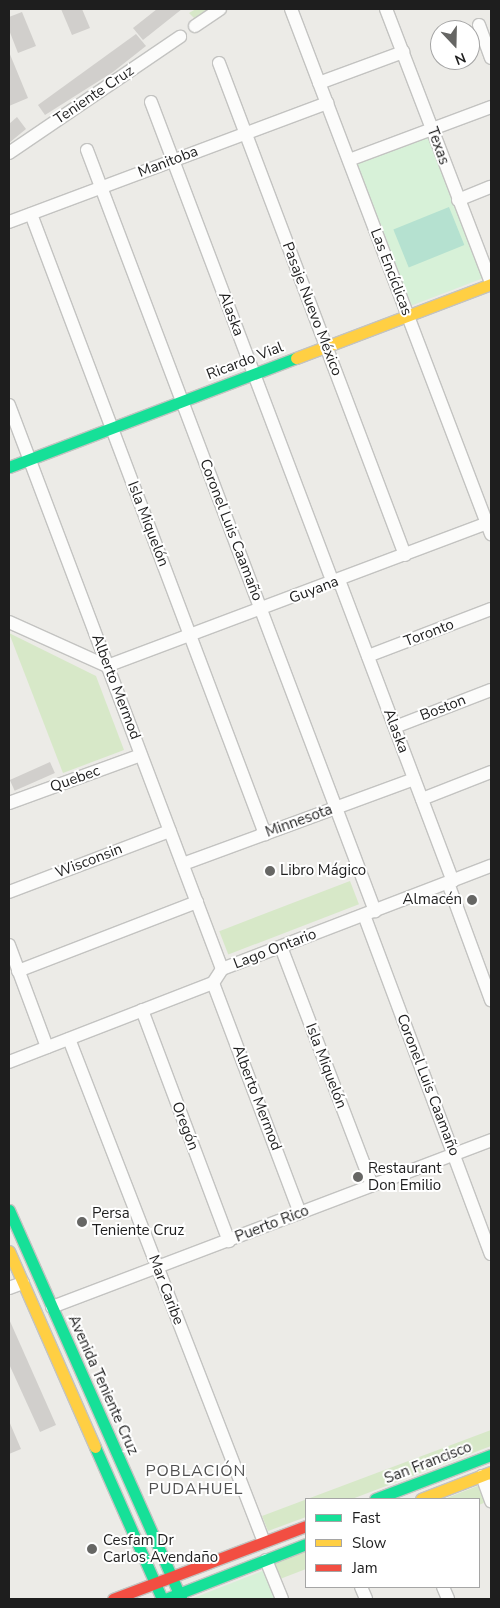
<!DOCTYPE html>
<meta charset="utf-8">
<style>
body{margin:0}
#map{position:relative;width:500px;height:1608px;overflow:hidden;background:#ecebe7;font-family:"Nunito Sans",sans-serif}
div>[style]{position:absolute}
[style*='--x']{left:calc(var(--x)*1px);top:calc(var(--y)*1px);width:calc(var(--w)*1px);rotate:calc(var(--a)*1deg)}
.grass>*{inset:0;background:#d7e8c8;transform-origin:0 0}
.park>*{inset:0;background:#d7f1d8;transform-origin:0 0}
.pitch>*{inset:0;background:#b5e1d0;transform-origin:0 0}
.building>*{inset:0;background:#d1cfcc;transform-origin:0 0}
.roads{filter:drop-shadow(1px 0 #c3c3c1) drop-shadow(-1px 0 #c3c3c1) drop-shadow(0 1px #c3c3c1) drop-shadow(0 -1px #c3c3c1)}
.street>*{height:12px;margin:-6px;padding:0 6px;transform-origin:6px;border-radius:6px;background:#fcfcfb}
.fast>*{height:11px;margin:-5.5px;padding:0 5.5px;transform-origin:5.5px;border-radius:5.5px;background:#16e098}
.slow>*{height:11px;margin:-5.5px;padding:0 5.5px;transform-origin:5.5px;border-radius:5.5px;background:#ffcf43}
.jam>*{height:11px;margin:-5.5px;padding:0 5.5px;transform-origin:5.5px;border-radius:5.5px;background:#f24e42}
.dots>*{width:14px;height:14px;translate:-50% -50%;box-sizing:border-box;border:2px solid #fff;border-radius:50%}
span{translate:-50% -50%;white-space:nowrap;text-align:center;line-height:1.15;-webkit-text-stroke:4px #fff;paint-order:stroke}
.street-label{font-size:15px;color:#1e1e1e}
.poi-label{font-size:15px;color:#1e1e1e}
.left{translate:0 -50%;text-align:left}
.right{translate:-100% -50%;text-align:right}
.neighbourhood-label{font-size:16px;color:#515151;letter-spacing:1px}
.frame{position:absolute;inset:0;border:10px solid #1e1e1e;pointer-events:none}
.legend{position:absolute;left:305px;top:1498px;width:175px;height:90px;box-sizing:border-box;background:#fff;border:1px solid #a5a5a5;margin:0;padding:6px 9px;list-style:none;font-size:15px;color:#1e1e1e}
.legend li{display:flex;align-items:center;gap:10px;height:25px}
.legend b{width:25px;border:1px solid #a5a5a5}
.north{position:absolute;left:430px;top:20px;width:50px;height:50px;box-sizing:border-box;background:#fff;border:1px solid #a5a5a5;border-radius:50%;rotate:159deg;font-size:14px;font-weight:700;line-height:20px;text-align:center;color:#1e1e1e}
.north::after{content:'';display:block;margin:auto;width:18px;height:22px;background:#666664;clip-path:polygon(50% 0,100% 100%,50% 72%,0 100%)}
</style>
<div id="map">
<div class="grass">
<div style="clip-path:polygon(196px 9px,214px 9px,196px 20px,189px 13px)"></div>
<div style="clip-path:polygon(9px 633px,96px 676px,124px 750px,63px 773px)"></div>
<div style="left:350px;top:881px;width:25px;height:140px;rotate:69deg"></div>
<div style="clip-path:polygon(491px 1430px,491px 1446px,352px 1499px,306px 1499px,306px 1517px,268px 1531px,262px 1516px)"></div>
<div style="clip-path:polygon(480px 1485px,486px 1502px,479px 1505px,479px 1499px,444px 1499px)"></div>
<div style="clip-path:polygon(306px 1551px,306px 1569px,280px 1579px,273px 1563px)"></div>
</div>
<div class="park">
<div style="left:429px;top:136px;width:152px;height:77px;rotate:69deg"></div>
<div style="clip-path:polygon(265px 1570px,275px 1599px,191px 1599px)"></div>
</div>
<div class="pitch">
<div style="left:449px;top:207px;width:41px;height:60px;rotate:68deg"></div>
</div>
<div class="building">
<div style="clip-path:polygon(61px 9px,82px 9px,90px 28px,72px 35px)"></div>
<div style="clip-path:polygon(157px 9px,182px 9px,143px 40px,133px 28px)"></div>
<div style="clip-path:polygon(22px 12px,36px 46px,18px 53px,9px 30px,9px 17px)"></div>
<div style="clip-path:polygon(136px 34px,146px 46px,113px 72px,45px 115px,38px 105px)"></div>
<div style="clip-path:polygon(9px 52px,28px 98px,9px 106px)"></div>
<div style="clip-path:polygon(17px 117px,26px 129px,9px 143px,9px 124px)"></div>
<div style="left:50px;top:762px;width:12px;height:44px;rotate:66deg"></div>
<div style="clip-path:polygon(9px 1319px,56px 1425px,40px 1432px,9px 1364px)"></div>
<div style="clip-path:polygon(9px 1421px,21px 1449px,9px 1454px)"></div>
</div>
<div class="roads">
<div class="street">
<div style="--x:291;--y:9;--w:562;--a:69.15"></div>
<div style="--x:386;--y:9;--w:293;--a:69"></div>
<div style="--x:479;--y:25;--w:35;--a:70"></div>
<div style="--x:195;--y:26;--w:30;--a:-34"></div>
<div style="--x:219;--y:63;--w:526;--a:69.29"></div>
<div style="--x:319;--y:83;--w:90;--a:-20.3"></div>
<div style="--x:151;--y:102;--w:514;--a:69.27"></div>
<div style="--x:87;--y:150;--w:814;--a:69.27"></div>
<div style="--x:9;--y:153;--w:207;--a:-34.2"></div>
<div style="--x:349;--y:160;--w:152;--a:-20.5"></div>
<div style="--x:458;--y:200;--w:35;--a:-22"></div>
<div style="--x:31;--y:214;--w:663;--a:69.32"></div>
<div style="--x:9;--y:222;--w:340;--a:-20.5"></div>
<div style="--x:9;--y:405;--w:603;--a:69.31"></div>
<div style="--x:339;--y:580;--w:322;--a:69.3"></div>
<div style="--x:9;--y:622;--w:107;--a:24.2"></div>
<div style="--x:107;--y:666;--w:410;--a:-20.6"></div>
<div style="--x:368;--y:656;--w:132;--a:-20.9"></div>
<div style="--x:395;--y:727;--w:103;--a:-21.1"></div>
<div style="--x:422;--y:799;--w:74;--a:-21.4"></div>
<div style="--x:9;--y:803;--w:140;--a:-20"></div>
<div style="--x:183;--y:864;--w:246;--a:-20.2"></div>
<div style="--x:448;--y:883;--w:125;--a:69.8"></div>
<div style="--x:9;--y:892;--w:172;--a:-20.8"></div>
<div style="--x:364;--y:915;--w:362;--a:69.5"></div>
<div style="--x:9;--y:945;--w:109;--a:69.6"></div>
<div style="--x:281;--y:947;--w:255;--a:69.1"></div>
<div style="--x:18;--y:971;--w:192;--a:-21.1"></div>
<div style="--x:213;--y:983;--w:246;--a:69.3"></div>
<div style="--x:142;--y:1010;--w:247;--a:69.4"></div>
<div style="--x:69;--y:1039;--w:539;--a:68.81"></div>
<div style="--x:9;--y:1062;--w:219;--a:-21.2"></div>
<div style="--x:213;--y:983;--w:17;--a:-57"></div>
<div style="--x:222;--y:969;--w:288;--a:-21"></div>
<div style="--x:9;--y:1288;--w:15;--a:-20"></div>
<div style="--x:52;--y:1307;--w:470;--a:-20.8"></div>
<div style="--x:482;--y:1476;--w:27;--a:70"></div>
<div style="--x:266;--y:1560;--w:42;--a:67.7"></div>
<div style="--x:361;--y:1587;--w:13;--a:67"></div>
<div style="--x:443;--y:1587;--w:13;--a:67"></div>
</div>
<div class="fast">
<div style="--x:9;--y:467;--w:307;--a:-20.8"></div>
<div style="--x:9;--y:1210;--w:425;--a:66.1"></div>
<div style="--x:95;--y:1447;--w:166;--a:66.2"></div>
<div style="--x:375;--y:1499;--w:124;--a:-20.8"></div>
<div style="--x:165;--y:1599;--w:151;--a:-21.3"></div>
</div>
<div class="slow">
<div style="--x:296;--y:358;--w:209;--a:-20.8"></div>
<div style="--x:9;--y:1251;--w:214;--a:66.3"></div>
<div style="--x:421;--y:1499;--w:75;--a:-21.1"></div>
</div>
<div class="jam">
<div style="--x:113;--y:1599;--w:206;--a:-20.7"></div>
</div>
</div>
<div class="dots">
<div style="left:270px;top:871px;background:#666664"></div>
<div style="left:472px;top:900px;background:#666664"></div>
<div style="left:358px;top:1177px;background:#666664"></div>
<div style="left:82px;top:1222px;background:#666664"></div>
<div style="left:92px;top:1549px;background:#666664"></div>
</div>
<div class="street-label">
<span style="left:94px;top:95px;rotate:-34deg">Teniente Cruz</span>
<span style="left:438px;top:146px;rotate:70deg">Texas</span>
<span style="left:168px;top:162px;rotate:-21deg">Manitoba</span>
<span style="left:391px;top:272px;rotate:69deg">Las Encíclicas</span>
<span style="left:312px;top:309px;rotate:69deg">Pasaje Nuevo México</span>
<span style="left:231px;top:314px;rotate:69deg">Alaska</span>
<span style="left:245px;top:361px;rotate:-21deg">Ricardo Vial</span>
<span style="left:148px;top:524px;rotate:69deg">Isla Miquelón</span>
<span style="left:231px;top:530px;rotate:69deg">Coronel Luis Caamaño</span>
<span style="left:314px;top:590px;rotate:-21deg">Guyana</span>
<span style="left:429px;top:633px;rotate:-21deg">Toronto</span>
<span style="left:116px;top:687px;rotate:69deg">Alberto Mermod</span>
<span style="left:443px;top:708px;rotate:-21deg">Boston</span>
<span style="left:396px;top:731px;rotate:69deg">Alaska</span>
<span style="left:75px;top:779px;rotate:-20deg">Quebec</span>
<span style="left:299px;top:821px;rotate:-20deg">Minnesota</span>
<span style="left:89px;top:861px;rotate:-21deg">Wisconsin</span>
<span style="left:275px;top:949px;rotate:-21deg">Lago Ontario</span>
<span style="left:326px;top:1066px;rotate:69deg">Isla Miquelón</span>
<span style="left:428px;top:1085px;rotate:69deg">Coronel Luis Caamaño</span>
<span style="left:257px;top:1098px;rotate:69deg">Alberto Mermod</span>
<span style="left:185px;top:1126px;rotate:69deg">Oregón</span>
<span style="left:272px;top:1224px;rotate:-21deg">Puerto Rico</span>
<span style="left:166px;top:1290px;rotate:69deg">Mar Caribe</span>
<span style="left:103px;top:1385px;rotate:66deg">Avenida Teniente Cruz</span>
<span style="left:428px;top:1463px;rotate:-21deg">San Francisco</span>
</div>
<div class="poi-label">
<span class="left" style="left:280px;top:871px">Libro Mágico</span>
<span class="right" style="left:462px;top:900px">Almacén</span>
<span class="left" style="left:368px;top:1177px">Restaurant<br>Don Emilio</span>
<span class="left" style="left:92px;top:1222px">Persa<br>Teniente Cruz</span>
<span class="left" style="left:103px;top:1549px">Cesfam Dr<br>Carlos Avendaño</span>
</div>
<div class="neighbourhood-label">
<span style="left:196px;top:1480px">POBLACIÓN<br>PUDAHUEL</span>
</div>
<div class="frame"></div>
<ul class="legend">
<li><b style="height:6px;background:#16e098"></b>Fast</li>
<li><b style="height:6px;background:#ffcf43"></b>Slow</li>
<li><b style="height:6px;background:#f24e42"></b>Jam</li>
</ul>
<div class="north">N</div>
</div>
